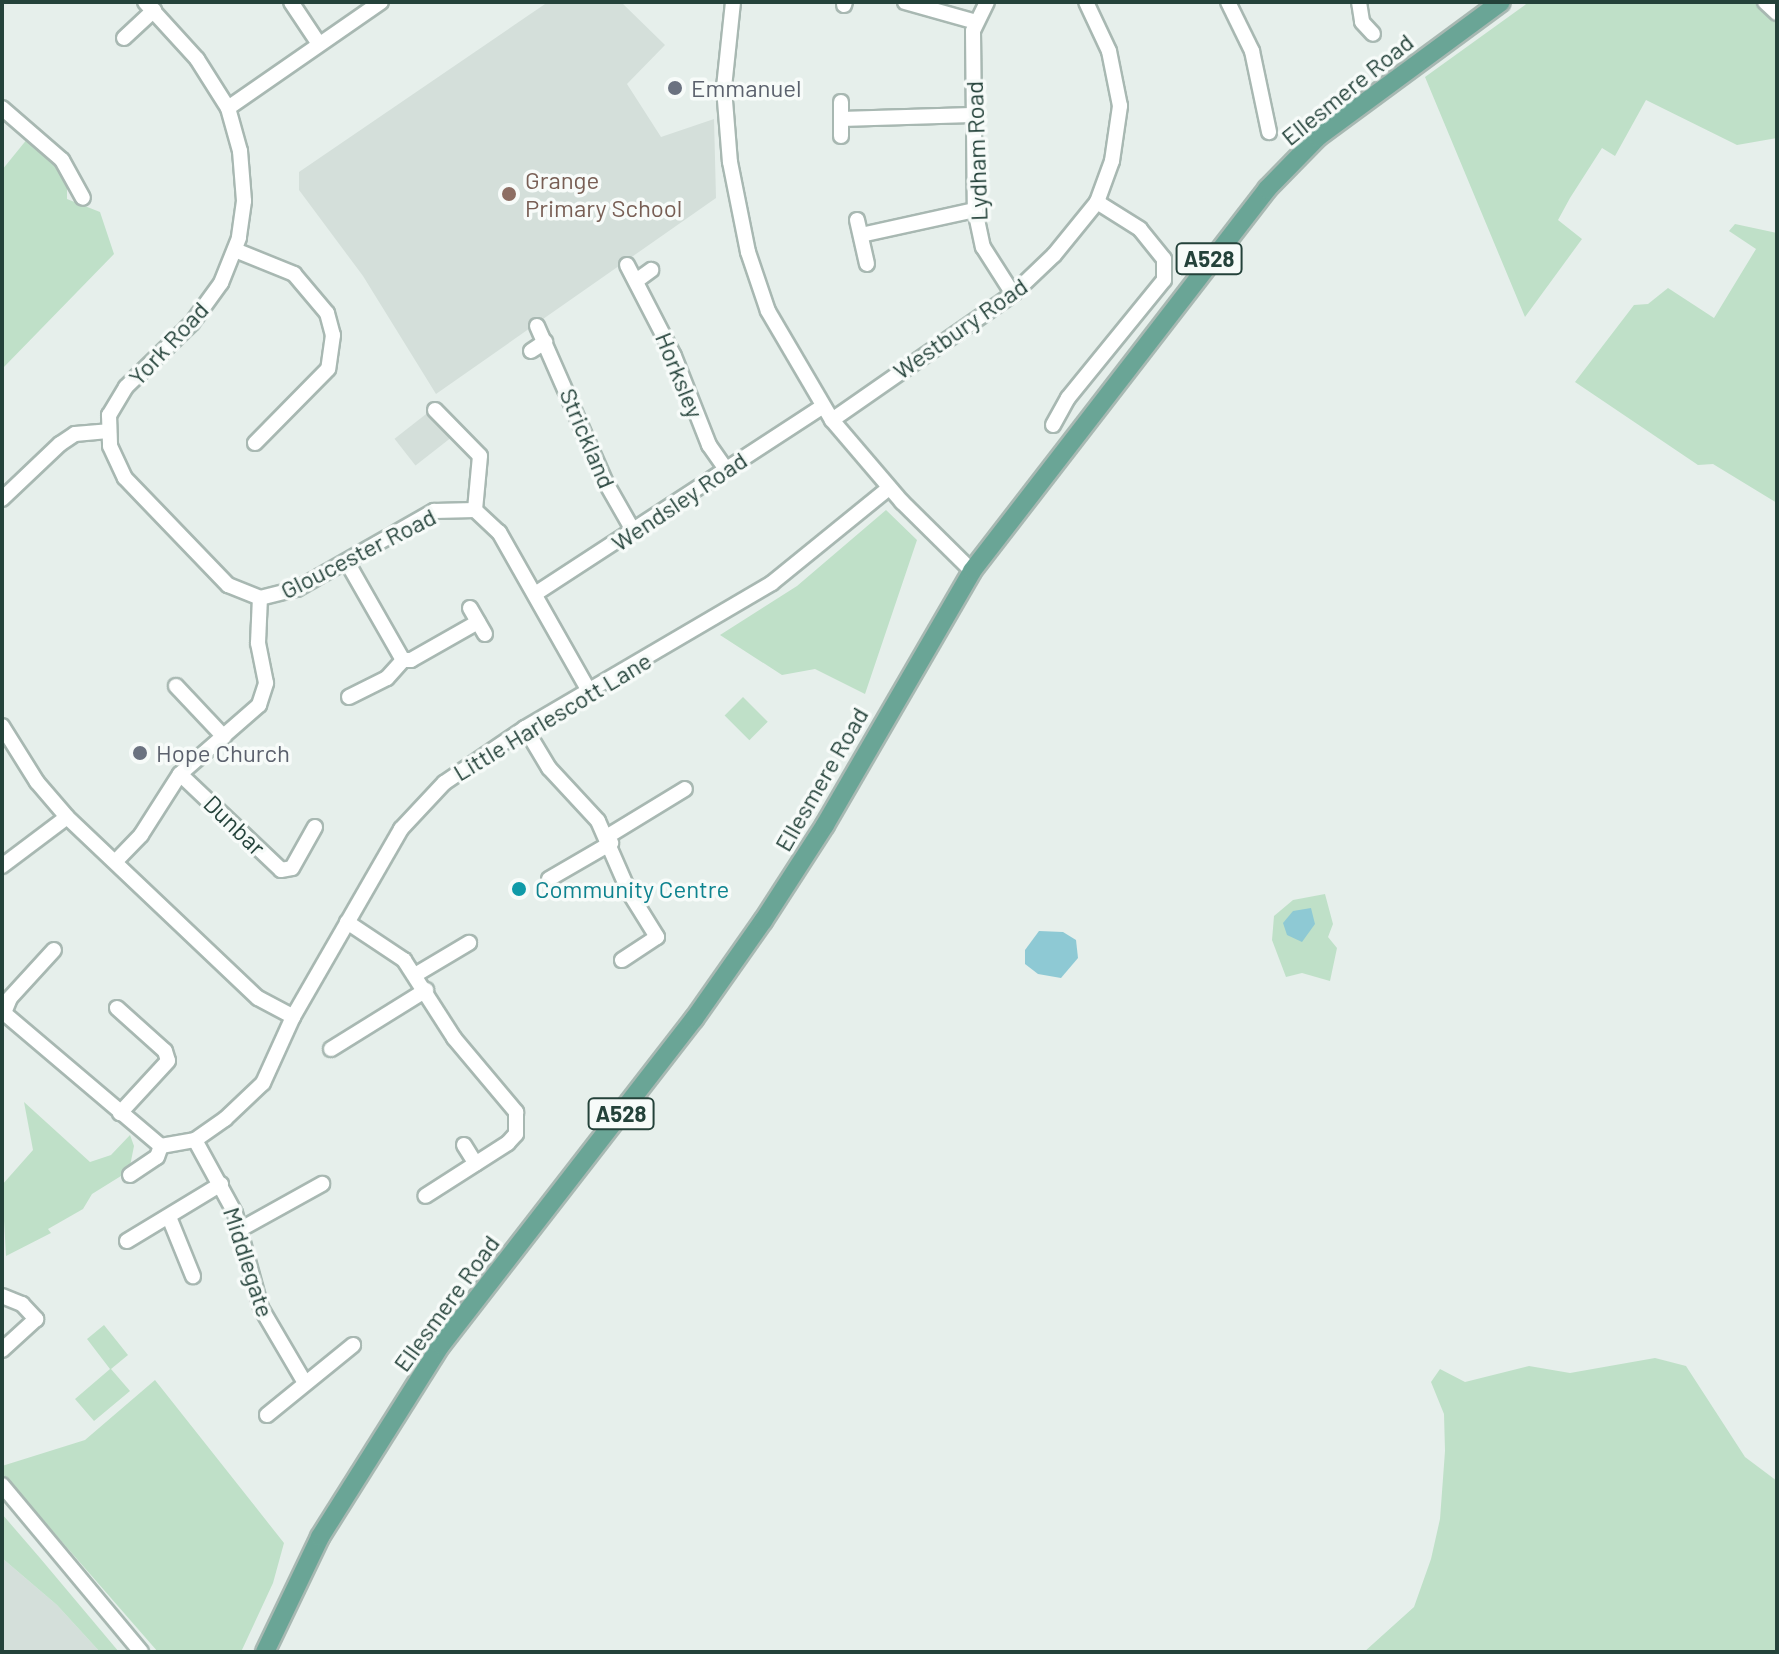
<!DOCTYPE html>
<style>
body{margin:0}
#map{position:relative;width:1779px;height:1654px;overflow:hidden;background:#e6efeb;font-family:Barlow,sans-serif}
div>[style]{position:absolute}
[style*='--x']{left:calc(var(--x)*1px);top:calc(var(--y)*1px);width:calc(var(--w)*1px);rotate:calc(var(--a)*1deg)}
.built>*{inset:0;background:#d4dfda;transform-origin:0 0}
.green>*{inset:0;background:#bfe0c8;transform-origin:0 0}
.water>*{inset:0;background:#8ec9d4}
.roads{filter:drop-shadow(2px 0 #a8b8b2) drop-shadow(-2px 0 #a8b8b2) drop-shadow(0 2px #a8b8b2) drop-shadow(0 -2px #a8b8b2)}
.minor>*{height:14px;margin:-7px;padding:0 7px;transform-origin:7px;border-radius:7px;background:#fff}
.major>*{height:18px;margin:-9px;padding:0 9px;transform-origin:9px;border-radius:9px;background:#6aa596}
.dots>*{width:22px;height:22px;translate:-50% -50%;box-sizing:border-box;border:4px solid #f7fbf9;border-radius:50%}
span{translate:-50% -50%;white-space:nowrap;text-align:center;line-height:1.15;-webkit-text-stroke:7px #f7fbf9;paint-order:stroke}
.shield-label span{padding:2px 6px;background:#f7fbf9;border:2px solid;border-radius:6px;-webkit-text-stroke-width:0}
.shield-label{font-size:22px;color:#24423a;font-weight:700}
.worship-label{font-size:24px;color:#5b616d}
.left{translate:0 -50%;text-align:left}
.street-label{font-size:24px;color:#24423a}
.education-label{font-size:24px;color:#785e54}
.culture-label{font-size:24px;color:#0d838f}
.frame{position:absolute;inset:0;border:4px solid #24423a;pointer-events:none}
</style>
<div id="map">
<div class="built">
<div style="clip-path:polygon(548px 2px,621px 2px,665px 45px,627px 84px,661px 137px,714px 119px,716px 198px,436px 394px,363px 276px,299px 190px,299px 172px)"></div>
<div style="left:430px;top:411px;width:34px;height:45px;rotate:52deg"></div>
<div style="clip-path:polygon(2px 1558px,57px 1605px,100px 1652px,2px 1652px)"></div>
</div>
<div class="green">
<div style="clip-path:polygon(1529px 2px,1756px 2px,1777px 21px,1777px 138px,1737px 145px,1646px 100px,1615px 156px,1602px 148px,1570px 198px,1558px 220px,1582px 239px,1525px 317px,1425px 77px)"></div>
<div style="clip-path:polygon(28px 138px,67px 171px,67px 199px,100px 212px,114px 254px,2px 369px,2px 170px)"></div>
<div style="clip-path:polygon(1735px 224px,1777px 233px,1777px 503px,1713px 464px,1698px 465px,1575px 382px,1634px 305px,1648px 304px,1668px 288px,1714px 318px,1756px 249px,1729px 231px)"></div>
<div style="clip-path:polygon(886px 510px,917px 540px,865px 694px,815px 669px,782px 675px,720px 635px,797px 586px)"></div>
<div style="left:743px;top:697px;width:35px;height:26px;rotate:45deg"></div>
<div style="clip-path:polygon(1325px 894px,1333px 924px,1328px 937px,1337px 948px,1330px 981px,1302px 973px,1286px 977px,1272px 940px,1274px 916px,1293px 900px)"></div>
<div style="clip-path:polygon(24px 1102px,90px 1162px,111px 1155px,130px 1135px,134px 1146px,129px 1171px,92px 1194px,83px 1209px,48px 1229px,51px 1233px,6px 1256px,2px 1185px,33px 1150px)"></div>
<div style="clip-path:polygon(104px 1325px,128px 1355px,111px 1369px,130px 1391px,94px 1421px,75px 1399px,110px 1369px,87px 1339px)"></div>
<div style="clip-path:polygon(1655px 1358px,1686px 1366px,1745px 1457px,1777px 1481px,1777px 1652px,1364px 1652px,1414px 1607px,1431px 1559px,1440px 1519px,1445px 1451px,1444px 1414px,1431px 1382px,1440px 1369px,1465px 1382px,1529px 1366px,1570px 1373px)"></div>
<div style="clip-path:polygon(155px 1380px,284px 1543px,273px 1583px,241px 1652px,158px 1652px,2px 1473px,2px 1466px,85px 1440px)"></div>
<div style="clip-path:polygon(2px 1514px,40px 1558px,119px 1652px,100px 1652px,57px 1605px,2px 1558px)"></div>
</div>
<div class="water">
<div style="clip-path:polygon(1311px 908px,1315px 924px,1302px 942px,1287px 935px,1283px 923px,1293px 911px)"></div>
<div style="clip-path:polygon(1039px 931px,1063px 932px,1076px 940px,1078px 958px,1061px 978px,1038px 974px,1025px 964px,1025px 950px)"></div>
</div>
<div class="roads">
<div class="minor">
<div style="--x:145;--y:2;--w:77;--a:47.6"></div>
<div style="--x:197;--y:59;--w:58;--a:57.7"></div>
<div style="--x:228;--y:108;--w:45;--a:74.4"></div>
<div style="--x:240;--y:151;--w:50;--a:85.4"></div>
<div style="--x:244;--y:201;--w:37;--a:98"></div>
<div style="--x:239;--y:238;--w:48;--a:111.8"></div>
<div style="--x:221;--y:283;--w:49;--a:125.9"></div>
<div style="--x:192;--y:323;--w:92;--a:135.9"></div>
<div style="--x:126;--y:387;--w:33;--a:121"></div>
<div style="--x:109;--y:415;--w:31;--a:88"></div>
<div style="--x:110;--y:446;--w:35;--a:65"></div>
<div style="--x:125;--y:478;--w:149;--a:46.1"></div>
<div style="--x:228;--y:585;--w:35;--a:22"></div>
<div style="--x:260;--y:598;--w:38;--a:-14"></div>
<div style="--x:297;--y:589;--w:158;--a:-29.7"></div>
<div style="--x:434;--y:511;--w:41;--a:-1.4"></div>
<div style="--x:475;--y:510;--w:33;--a:43"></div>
<div style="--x:499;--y:532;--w:183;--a:60.5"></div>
<div style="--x:291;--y:2;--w:50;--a:56.3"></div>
<div style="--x:733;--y:2;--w:86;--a:96"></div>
<div style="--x:724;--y:88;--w:74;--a:85.4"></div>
<div style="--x:730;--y:162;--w:92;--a:78.7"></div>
<div style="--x:748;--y:252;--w:62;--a:71.3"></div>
<div style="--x:768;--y:311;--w:126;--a:59.6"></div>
<div style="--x:832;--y:420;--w:108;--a:49.5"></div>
<div style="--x:902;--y:502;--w:98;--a:44.6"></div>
<div style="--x:905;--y:2;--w:74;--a:15.7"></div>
<div style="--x:987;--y:2;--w:32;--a:116"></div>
<div style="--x:973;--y:31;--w:179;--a:89.4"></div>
<div style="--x:975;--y:210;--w:38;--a:78"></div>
<div style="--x:983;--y:247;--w:56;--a:57.4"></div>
<div style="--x:1228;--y:2;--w:55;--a:63.9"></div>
<div style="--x:1252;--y:51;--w:83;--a:78.1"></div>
<div style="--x:1359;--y:2;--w:20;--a:81"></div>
<div style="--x:1362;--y:22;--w:16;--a:47"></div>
<div style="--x:1765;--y:2;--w:16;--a:43"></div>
<div style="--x:844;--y:5;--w:3;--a:-72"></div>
<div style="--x:124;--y:38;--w:41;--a:-43"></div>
<div style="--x:841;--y:102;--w:34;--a:90"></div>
<div style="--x:2;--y:108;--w:79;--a:40.9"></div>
<div style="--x:62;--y:160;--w:43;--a:61.1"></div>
<div style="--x:228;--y:108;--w:186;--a:-34.7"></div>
<div style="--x:841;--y:119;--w:131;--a:-1.7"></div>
<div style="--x:857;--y:220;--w:45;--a:77.2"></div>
<div style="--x:861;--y:235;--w:117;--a:-12.4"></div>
<div style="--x:235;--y:250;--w:64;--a:22.1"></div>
<div style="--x:294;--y:274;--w:51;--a:49.8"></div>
<div style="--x:327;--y:313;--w:23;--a:75"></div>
<div style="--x:333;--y:335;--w:34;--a:98"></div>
<div style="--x:328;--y:369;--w:104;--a:134.6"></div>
<div style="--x:627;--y:265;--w:102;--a:62.7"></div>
<div style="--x:674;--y:356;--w:96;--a:68.5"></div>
<div style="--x:709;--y:445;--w:29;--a:55"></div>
<div style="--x:636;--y:281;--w:19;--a:-36"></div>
<div style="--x:537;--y:326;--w:171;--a:66.3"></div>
<div style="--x:606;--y:483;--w:56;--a:60.3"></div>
<div style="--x:531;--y:351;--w:17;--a:-33"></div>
<div style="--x:435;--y:410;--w:64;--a:45.6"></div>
<div style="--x:480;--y:456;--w:54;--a:95.3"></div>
<div style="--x:832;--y:420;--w:221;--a:-34.8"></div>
<div style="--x:1013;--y:294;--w:57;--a:-43.6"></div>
<div style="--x:1054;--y:255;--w:68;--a:-50.9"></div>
<div style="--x:1097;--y:202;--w:44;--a:-69.9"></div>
<div style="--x:1112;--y:161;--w:56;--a:-81.7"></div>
<div style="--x:1120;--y:106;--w:56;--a:-101.3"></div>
<div style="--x:1109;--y:51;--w:54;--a:-115.1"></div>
<div style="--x:1053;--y:425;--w:31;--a:-61"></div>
<div style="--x:1068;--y:398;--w:152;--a:-50.9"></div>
<div style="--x:1164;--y:280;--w:21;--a:-90"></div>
<div style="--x:1164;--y:259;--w:38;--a:-129"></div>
<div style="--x:1140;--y:229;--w:51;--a:-147.9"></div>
<div style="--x:2;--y:499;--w:80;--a:-43.5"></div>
<div style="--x:60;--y:444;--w:18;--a:-34"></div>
<div style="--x:75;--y:434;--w:33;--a:-5"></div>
<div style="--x:347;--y:562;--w:113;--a:60.3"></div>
<div style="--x:535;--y:594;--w:343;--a:-33.1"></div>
<div style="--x:470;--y:608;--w:30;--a:60"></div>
<div style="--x:176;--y:686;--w:70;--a:46.7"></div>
<div style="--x:349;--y:697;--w:42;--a:-26.6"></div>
<div style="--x:387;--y:678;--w:24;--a:-48"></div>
<div style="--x:403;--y:660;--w:8;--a:0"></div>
<div style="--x:411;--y:660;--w:77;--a:-29.6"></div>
<div style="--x:2;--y:726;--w:66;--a:58"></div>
<div style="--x:37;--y:782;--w:46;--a:49.4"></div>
<div style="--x:67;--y:817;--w:263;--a:43.5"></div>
<div style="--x:258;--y:998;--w:40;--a:28"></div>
<div style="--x:525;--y:728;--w:47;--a:59"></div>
<div style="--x:549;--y:768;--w:72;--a:47.2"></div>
<div style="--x:598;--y:821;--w:77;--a:66.4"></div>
<div style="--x:629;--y:892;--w:53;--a:58.1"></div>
<div style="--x:657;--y:937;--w:42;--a:146.7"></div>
<div style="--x:180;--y:774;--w:139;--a:43.5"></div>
<div style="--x:281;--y:870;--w:11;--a:-10"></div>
<div style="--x:292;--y:868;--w:47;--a:-60.7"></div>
<div style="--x:608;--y:836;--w:90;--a:-31.4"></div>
<div style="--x:116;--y:861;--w:36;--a:-46"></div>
<div style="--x:141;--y:835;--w:72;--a:-57.4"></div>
<div style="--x:180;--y:774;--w:105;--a:-41.1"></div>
<div style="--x:259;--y:705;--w:23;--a:-72"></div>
<div style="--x:266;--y:683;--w:41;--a:-101.3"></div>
<div style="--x:258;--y:643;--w:45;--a:-87.5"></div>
<div style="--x:2;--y:866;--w:81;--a:-37"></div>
<div style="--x:549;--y:879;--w:72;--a:-30.1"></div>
<div style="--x:347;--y:922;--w:69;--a:33.7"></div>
<div style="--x:404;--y:960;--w:93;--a:57.3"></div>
<div style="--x:454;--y:1038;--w:97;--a:50"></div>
<div style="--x:516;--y:1112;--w:22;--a:90"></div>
<div style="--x:516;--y:1134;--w:12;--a:132"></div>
<div style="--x:508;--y:1143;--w:98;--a:147.4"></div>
<div style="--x:415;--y:975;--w:63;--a:-30.7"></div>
<div style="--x:117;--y:1008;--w:64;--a:41.9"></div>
<div style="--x:165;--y:1051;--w:10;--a:73"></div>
<div style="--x:168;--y:1061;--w:71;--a:132.7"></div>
<div style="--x:4;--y:1013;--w:206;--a:40.3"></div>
<div style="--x:4;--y:1013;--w:16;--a:-68"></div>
<div style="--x:10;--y:998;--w:65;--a:-47.5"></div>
<div style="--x:331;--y:1049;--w:112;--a:-31.8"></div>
<div style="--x:195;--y:1140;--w:83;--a:61.3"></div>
<div style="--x:235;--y:1213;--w:98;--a:74.7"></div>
<div style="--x:261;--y:1308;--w:87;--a:59.6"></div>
<div style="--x:464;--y:1145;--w:22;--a:58"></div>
<div style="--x:130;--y:1175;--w:32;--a:-34"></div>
<div style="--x:157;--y:1157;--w:12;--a:-70"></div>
<div style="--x:161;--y:1146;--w:35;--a:-10"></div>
<div style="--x:195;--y:1140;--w:37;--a:-35"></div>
<div style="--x:225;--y:1119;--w:52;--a:-43.5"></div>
<div style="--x:263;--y:1083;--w:72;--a:-65.6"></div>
<div style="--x:293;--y:1017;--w:217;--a:-60.1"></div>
<div style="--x:401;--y:829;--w:63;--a:-46.9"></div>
<div style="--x:444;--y:783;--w:98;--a:-34.2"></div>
<div style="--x:525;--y:728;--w:286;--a:-30.4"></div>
<div style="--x:772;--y:583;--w:151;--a:-39.1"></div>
<div style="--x:169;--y:1217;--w:64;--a:67.9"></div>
<div style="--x:241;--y:1229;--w:93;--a:-29.1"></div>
<div style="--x:127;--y:1241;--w:110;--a:-31.2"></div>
<div style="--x:2;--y:1296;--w:22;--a:22"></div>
<div style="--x:22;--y:1304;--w:21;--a:47"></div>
<div style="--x:36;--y:1319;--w:46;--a:137.6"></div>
<div style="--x:267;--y:1415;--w:111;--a:-39.1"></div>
<div style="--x:2;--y:1485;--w:217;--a:50.2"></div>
</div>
<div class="major">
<div style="--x:265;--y:1652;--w:127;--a:-64.4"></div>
<div style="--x:320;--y:1537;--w:227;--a:-57.8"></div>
<div style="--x:441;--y:1345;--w:413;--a:-52.2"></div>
<div style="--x:694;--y:1019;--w:120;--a:-54.9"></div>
<div style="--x:763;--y:921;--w:114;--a:-57.1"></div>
<div style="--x:825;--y:825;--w:293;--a:-59.9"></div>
<div style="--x:972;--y:571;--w:483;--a:-52.3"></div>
<div style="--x:1267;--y:189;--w:73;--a:-45.6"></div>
<div style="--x:1318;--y:137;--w:227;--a:-36.4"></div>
</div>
</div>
<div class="dots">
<div style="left:675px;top:88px;background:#6b7280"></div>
<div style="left:509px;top:194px;background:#8d6e63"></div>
<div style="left:140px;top:753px;background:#6b7280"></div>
<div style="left:519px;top:889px;background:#0f9aa8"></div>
</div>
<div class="shield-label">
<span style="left:1209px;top:259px">A528</span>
<span style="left:621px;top:1114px">A528</span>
</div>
<div class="worship-label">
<span class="left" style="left:691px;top:88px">Emmanuel</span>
<span class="left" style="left:156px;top:753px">Hope Church</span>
</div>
<div class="street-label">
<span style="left:1347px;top:89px;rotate:-39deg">Ellesmere Road</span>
<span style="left:976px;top:151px;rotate:-92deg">Lydham Road</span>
<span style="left:960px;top:328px;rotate:-35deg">Westbury Road</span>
<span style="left:168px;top:343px;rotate:-47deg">York Road</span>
<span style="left:680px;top:375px;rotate:68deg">Horksley</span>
<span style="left:588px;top:438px;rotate:67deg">Strickland</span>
<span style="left:679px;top:501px;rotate:-34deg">Wendsley Road</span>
<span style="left:358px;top:553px;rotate:-27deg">Gloucester Road</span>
<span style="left:552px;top:716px;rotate:-31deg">Little Harlescott Lane</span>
<span style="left:821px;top:779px;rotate:-60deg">Ellesmere Road</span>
<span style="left:235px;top:825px;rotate:44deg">Dunbar</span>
<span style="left:249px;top:1262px;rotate:72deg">Middlegate</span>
<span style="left:446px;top:1303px;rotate:-54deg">Ellesmere Road</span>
</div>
<div class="education-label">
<span class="left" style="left:525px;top:194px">Grange<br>Primary School</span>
</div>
<div class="culture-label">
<span class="left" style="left:535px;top:889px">Community Centre</span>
</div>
<div class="frame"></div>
</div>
